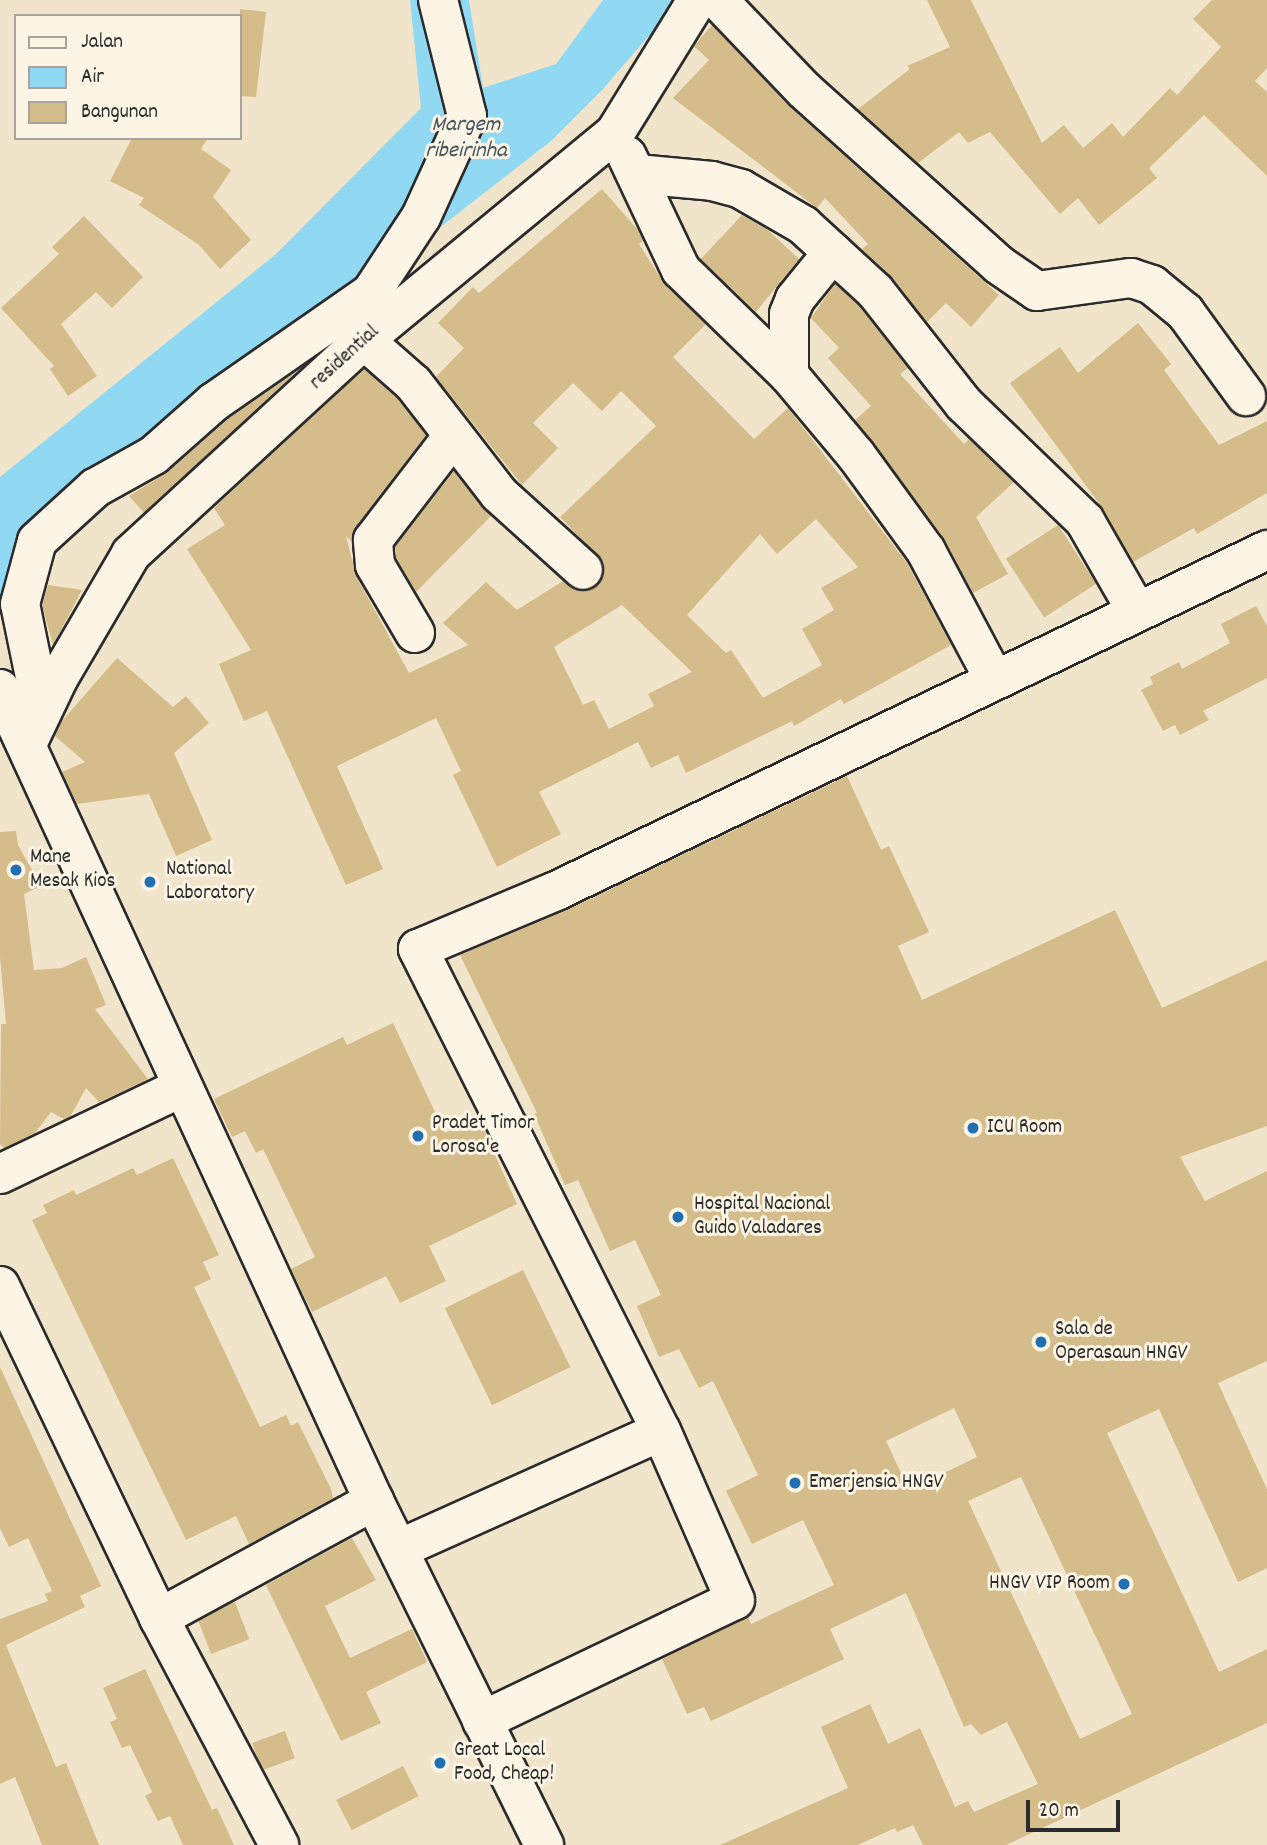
<!DOCTYPE html>
<style>
body{margin:0}
#map{position:relative;width:1267px;height:1845px;overflow:hidden;background:#f0e4ca;font-family:Dekko,sans-serif}
div>[style]{position:absolute}
[style*='--x']{left:calc(var(--x)*1px);top:calc(var(--y)*1px);width:calc(var(--w)*1px);rotate:calc(var(--a)*1deg)}
.water>*{inset:0;background:#91d8f3}
.building>*{inset:0;background:#d5bc8b;transform-origin:0 0}
.roads{filter:drop-shadow(2px 0 #2b2b2b) drop-shadow(-2px 0 #2b2b2b) drop-shadow(0 2px #2b2b2b) drop-shadow(0 -2px #2b2b2b)}
.minor>*{height:38px;margin:-19px;padding:0 19px;transform-origin:19px;border-radius:19px;background:#fcf5e5}
.dots>*{width:19px;height:19px;translate:-50% -50%;box-sizing:border-box;border:4px solid #fcf5e5;border-radius:50%}
span{translate:-50% -50%;white-space:nowrap;text-align:center;line-height:1.15;-webkit-text-stroke:6px #fcf5e5;paint-order:stroke}
.street-label{font-size:21px;color:#2b2b2b}
.poi-label{font-size:21px;color:#2b2b2b}
.left{translate:0 -50%;text-align:left}
.right{translate:-100% -50%;text-align:right}
.water-label{font-size:23px;color:#44565d;font-style:italic}
.legend{position:absolute;left:14px;top:14px;width:228px;height:126px;box-sizing:border-box;background:#fcf5e5;border:2px solid #a8a49b;margin:0;padding:9px 12px;list-style:none;font-size:21px;color:#2b2b2b}
.legend li{display:flex;align-items:center;gap:14px;height:35px}
.legend b{width:35px;border:2px solid #a8a49b}
.scale{position:absolute;left:1026px;top:1800px;width:94px;height:32px;box-sizing:border-box;border:4px solid #2b2b2b;border-top:0;padding-left:9px;font-size:21px;line-height:24px;white-space:nowrap;color:#2b2b2b;-webkit-text-stroke:5px #fcf5e5;paint-order:stroke}
</style>
<div id="map">
<div class="water">
<div style="clip-path:polygon(410px 0,469px 0,483px 88px,556px 64px,603px 0,673px 0,659px 24px,603px 89px,551px 141px,37px 541px,0 606px,0 477px,276px 254px,421px 108px)"></div>
</div>
<div class="building">
<div style="clip-path:polygon(927px 0,971px 0,1042px 143px,1064px 125px,1083px 148px,1112px 123px,1123px 137px,1170px 88px,1177px 95px,1221px 47px,1193px 19px,1212px 0,1267px 0,1267px 68px,1255px 81px,1267px 92px,1267px 176px,1204px 115px,1149px 168px,1157px 178px,1099px 225px,1078px 198px,1060px 214px,990px 132px,968px 143px,959px 132px,918px 163px,858px 109px,910px 69px,907px 66px,950px 47px)"></div>
<div style="clip-path:polygon(240px 9px,266px 12px,256px 97px,240px 96px)"></div>
<div style="clip-path:polygon(712px 25px,789px 106px,999px 295px,971px 327px,946px 303px,927px 322px,892px 277px,862px 249px,868px 244px,825px 198px,817px 208px,673px 98px,709px 60px,694px 46px)"></div>
<div style="clip-path:polygon(132px 138px,208px 138px,201px 149px,231px 170px,213px 197px,251px 240px,220px 269px,199px 245px,139px 205px,144px 198px,110px 181px)"></div>
<div style="clip-path:polygon(evenodd,602px 189px,638px 230px,643px 241px,639px 244px,665px 285px,706px 324px,673px 357px,754px 439px,788px 408px,907px 563px,951px 645px,844px 704px,841px 699px,794px 726px,792px 721px,686px 773px,678px 755px,651px 768px,638px 742px,539px 792px,561px 834px,497px 867px,453px 775px,461px 771px,436px 718px,337px 766px,383px 869px,346px 885px,267px 711px,244px 721px,219px 664px,251px 650px,187px 549px,225px 525px,214px 508px,364px 369px,397px 398px,426px 435px,356px 527px,351px 541px,346px 536px,356px 576px,409px 673px,468px 645px,443px 623px,486px 582px,517px 610px,563px 581px,579px 591px,599px 585px,604px 563px,560px 517px,656px 426px,621px 391px,602px 411px,573px 383px,533px 423px,558px 448px,522px 485px,436px 377px,464px 348px,438px 323px,473px 287px,479px 293px,602px 189px,816px 519px,858px 567px,821px 588px,834px 610px,802px 629px,822px 665px,763px 698px,731px 650px,726px 653px,687px 615px,760px 534px,777px 554px,816px 519px,602px 189px,622px 605px,692px 672px,648px 694px,654px 706px,609px 729px,594px 700px,583px 705px,554px 647px,622px 605px)"></div>
<div style="clip-path:polygon(742px 215px,768px 230px,799px 259px,756px 312px,701px 259px)"></div>
<div style="clip-path:polygon(84px 216px,143px 277px,112px 308px,96px 292px,61px 324px,97px 376px,68px 396px,50px 369px,54px 366px,1px 308px,59px 254px,52px 247px)"></div>
<div style="clip-path:polygon(835px 284px,859px 306px,908px 368px,900px 374px,964px 444px,969px 439px,1014px 482px,976px 517px,1008px 574px,973px 593px,944px 538px,855px 420px,871px 406px,828px 358px,839px 348px,811px 318px)"></div>
<div style="clip-path:polygon(1138px 323px,1171px 364px,1164px 370px,1219px 445px,1267px 421px,1267px 493px,1197px 534px,1194px 528px,1133px 562px,1104px 510px,1010px 383px,1060px 347px,1078px 373px)"></div>
<div style="clip-path:polygon(296px 372px,144px 513px,129px 496px,168px 472px,228px 419px)"></div>
<div style="clip-path:polygon(454px 471px,491px 516px,416px 592px,396px 558px,395px 547px)"></div>
<div style="left:1058px;top:525px;width:70px;height:62px;rotate:57deg"></div>
<div style="clip-path:polygon(48px 585px,82px 590px,53px 645px,42px 605px)"></div>
<div style="clip-path:polygon(1256px 606px,1267px 626px,1267px 678px,1203px 711px,1209px 720px,1180px 735px,1175px 725px,1163px 731px,1141px 690px,1153px 684px,1150px 677px,1179px 662px,1182px 669px,1230px 643px,1221px 624px)"></div>
<div style="clip-path:polygon(117px 658px,173px 707px,186px 696px,209px 723px,174px 753px,212px 840px,176px 856px,149px 794px,77px 804px,62px 772px,85px 762px,55px 736px,62px 721px)"></div>
<div style="clip-path:polygon(evenodd,847px 776px,881px 850px,889px 846px,929px 932px,898px 946px,922px 1000px,1115px 910px,1162px 1008px,1267px 960px,1267px 1126px,1180px 1157px,1205px 1201px,1267px 1171px,1267px 1361px,1218px 1383px,1267px 1489px,1267px 1568px,1238px 1582px,1159px 1409px,1107px 1433px,1219px 1672px,1267px 1649px,1267px 1723px,1006px 1845px,923px 1845px,913px 1825px,897px 1832px,895px 1828px,858px 1845px,720px 1845px,848px 1788px,821px 1727px,870px 1704px,888px 1744px,920px 1728px,955px 1807px,968px 1801px,974px 1812px,1038px 1784px,1007px 1722px,981px 1735px,971px 1724px,964px 1727px,906px 1593px,830px 1629px,844px 1659px,711px 1721px,704px 1707px,687px 1714px,662px 1659px,748px 1617px,751px 1624px,834px 1585px,803px 1520px,752px 1544px,726px 1491px,758px 1475px,713px 1381px,699px 1388px,679px 1349px,659px 1357px,637px 1306px,661px 1295px,635px 1240px,610px 1251px,578px 1180px,565px 1185px,534px 1114px,537px 1113px,460px 955px,565px 911px,847px 776px,954px 1408px,977px 1457px,909px 1490px,886px 1441px,954px 1408px,847px 776px,1021px 1477px,1132px 1714px,1080px 1739px,968px 1501px,1021px 1477px)"></div>
<div style="clip-path:polygon(16px 831px,18px 845px,41px 886px,24px 894px,34px 970px,62px 968px,86px 957px,106px 1005px,95px 1009px,148px 1079px,99px 1102px,86px 1088px,70px 1117px,64px 1119px,51px 1112px,35px 1133px,4px 1148px,0 1144px,1px 1024px,6px 1024px,0 957px,0 832px)"></div>
<div style="clip-path:polygon(393px 1023px,445px 1133px,478px 1117px,517px 1204px,429px 1246px,446px 1281px,400px 1303px,386px 1276px,312px 1312px,291px 1269px,315px 1257px,263px 1149px,256px 1153px,245px 1131px,232px 1137px,214px 1099px,343px 1037px,347px 1045px)"></div>
<div style="clip-path:polygon(173px 1158px,219px 1255px,203px 1262px,211px 1279px,194px 1287px,260px 1427px,286px 1415px,291px 1426px,298px 1422px,331px 1489px,333px 1498px,249px 1544px,236px 1516px,186px 1540px,32px 1220px,47px 1213px,43px 1205px,74px 1190px,76px 1195px,133px 1168px,137px 1175px)"></div>
<div style="left:523px;top:1270px;width:108px;height:87px;rotate:64deg"></div>
<div style="clip-path:polygon(0 1367px,101px 1586px,80px 1596px,85px 1607px,6px 1645px,56px 1767px,66px 1763px,99px 1845px,42px 1845px,15px 1777px,0 1784px,0 1619px,48px 1601px,45px 1594px,52px 1591px,28px 1538px,9px 1547px,0 1528px)"></div>
<div style="clip-path:polygon(352px 1538px,376px 1580px,325px 1606px,350px 1658px,412px 1629px,427px 1662px,366px 1692px,381px 1723px,341px 1741px,266px 1585px)"></div>
<div style="left:235px;top:1602px;width:40px;height:41px;rotate:69deg"></div>
<div style="clip-path:polygon(145px 1669px,212px 1810px,217px 1808px,234px 1845px,183px 1845px,170px 1816px,158px 1821px,145px 1796px,152px 1792px,130px 1745px,122px 1748px,110px 1722px,117px 1719px,103px 1688px)"></div>
<div style="left:285px;top:1731px;width:29px;height:35px;rotate:70deg"></div>
<div style="left:403px;top:1766px;width:34px;height:75px;rotate:63deg"></div>
</div>
<div class="roads">
<div class="minor">
<div style="--x:718;--y:0;--w:124;--a:46.3"></div>
<div style="--x:804;--y:90;--w:262;--a:41.9"></div>
<div style="--x:999;--y:265;--w:46;--a:34.4"></div>
<div style="--x:1037;--y:291;--w:95;--a:-7.9"></div>
<div style="--x:1131;--y:278;--w:22;--a:18"></div>
<div style="--x:1152;--y:285;--w:43;--a:39.3"></div>
<div style="--x:1185;--y:312;--w:104;--a:54"></div>
<div style="--x:627;--y:156;--w:126;--a:64.7"></div>
<div style="--x:681;--y:270;--w:151;--a:44.2"></div>
<div style="--x:789;--y:375;--w:104;--a:50.1"></div>
<div style="--x:856;--y:455;--w:119;--a:53.9"></div>
<div style="--x:926;--y:551;--w:145;--a:62"></div>
<div style="--x:637;--y:174;--w:75;--a:5.3"></div>
<div style="--x:712;--y:181;--w:30;--a:15"></div>
<div style="--x:741;--y:189;--w:72;--a:30.1"></div>
<div style="--x:803;--y:225;--w:98;--a:42.5"></div>
<div style="--x:875;--y:291;--w:144;--a:51.8"></div>
<div style="--x:964;--y:404;--w:168;--a:44"></div>
<div style="--x:1085;--y:521;--w:103;--a:60.2"></div>
<div style="--x:364;--y:340;--w:65;--a:41.3"></div>
<div style="--x:413;--y:383;--w:140;--a:52.2"></div>
<div style="--x:499;--y:494;--w:113;--a:42.1"></div>
<div style="--x:789;--y:375;--w:61;--a:-90"></div>
<div style="--x:789;--y:314;--w:16;--a:-68"></div>
<div style="--x:795;--y:299;--w:60;--a:-51"></div>
<div style="--x:415;--y:633;--w:79;--a:-120.5"></div>
<div style="--x:375;--y:565;--w:25;--a:-95"></div>
<div style="--x:373;--y:540;--w:131;--a:-52.4"></div>
<div style="--x:0;--y:689;--w:894;--a:65.27"></div>
<div style="--x:374;--y:1501;--w:384;--a:63.7"></div>
<div style="--x:42;--y:711;--w:109;--a:-101.6"></div>
<div style="--x:20;--y:604;--w:65;--a:-74.9"></div>
<div style="--x:37;--y:541;--w:79;--a:-42.4"></div>
<div style="--x:95;--y:488;--w:68;--a:-29.2"></div>
<div style="--x:154;--y:455;--w:80;--a:-41.5"></div>
<div style="--x:214;--y:402;--w:191;--a:-34.8"></div>
<div style="--x:371;--y:293;--w:91;--a:-56.7"></div>
<div style="--x:421;--y:217;--w:111;--a:-65.5"></div>
<div style="--x:467;--y:116;--w:120;--a:-104"></div>
<div style="--x:27;--y:744;--w:72;--a:-64.5"></div>
<div style="--x:58;--y:679;--w:145;--a:-59.7"></div>
<div style="--x:131;--y:554;--w:316;--a:-42.6"></div>
<div style="--x:364;--y:340;--w:325;--a:-39.5"></div>
<div style="--x:615;--y:133;--w:156;--a:-58.3"></div>
<div style="--x:0;--y:1174;--w:202;--a:-25.5"></div>
<div style="--x:0;--y:1286;--w:368;--a:64.4"></div>
<div style="--x:159;--y:1618;--w:257;--a:62.1"></div>
<div style="--x:399;--y:1549;--w:287;--a:-24.2"></div>
<div style="--x:159;--y:1618;--w:245;--a:-28.6"></div>
<div style="--x:482;--y:1721;--w:280;--a:-25.6"></div>
<div style="--x:735;--y:1600;--w:184;--a:-113.6"></div>
<div style="--x:661;--y:1431;--w:540;--a:-116.75"></div>
<div style="--x:418;--y:949;--w:150;--a:-22.8"></div>
<div style="--x:556;--y:891;--w:789;--a:-25.62"></div>
</div>
</div>
<div class="dots">
<div style="left:16px;top:870px;background:#1f6fb2"></div>
<div style="left:150px;top:882px;background:#1f6fb2"></div>
<div style="left:973px;top:1128px;background:#1f6fb2"></div>
<div style="left:418px;top:1136px;background:#1f6fb2"></div>
<div style="left:678px;top:1217px;background:#1f6fb2"></div>
<div style="left:1041px;top:1342px;background:#1f6fb2"></div>
<div style="left:795px;top:1483px;background:#1f6fb2"></div>
<div style="left:1124px;top:1584px;background:#1f6fb2"></div>
<div style="left:440px;top:1763px;background:#1f6fb2"></div>
</div>
<div class="street-label">
<span style="left:345px;top:358px;rotate:-42deg">residential</span>
</div>
<div class="poi-label">
<span class="left" style="left:30px;top:870px">Mane<br>Mesak Kios</span>
<span class="left" style="left:166px;top:882px">National<br>Laboratory</span>
<span class="left" style="left:432px;top:1136px">Pradet Timor<br>Lorosa'e</span>
<span class="left" style="left:987px;top:1128px">ICU Room</span>
<span class="left" style="left:694px;top:1217px">Hospital Nacional<br>Guido Valadares</span>
<span class="left" style="left:1055px;top:1342px">Sala de<br>Operasaun HNGV</span>
<span class="left" style="left:809px;top:1483px">Emerjensia HNGV</span>
<span class="right" style="left:1110px;top:1584px">HNGV VIP Room</span>
<span class="left" style="left:454px;top:1763px">Great Local<br>Food, Cheap!</span>
</div>
<div class="water-label">
<span style="left:466px;top:139px">Margem<br>ribeirinha</span>
</div>
<ul class="legend">
<li><b style="height:9px;background:#fcf5e5"></b>Jalan</li>
<li><b style="height:19px;background:#91d8f3"></b>Air</li>
<li><b style="height:19px;background:#d5bc8b"></b>Bangunan</li>
</ul>
<div class="scale">20 m</div>
</div>
